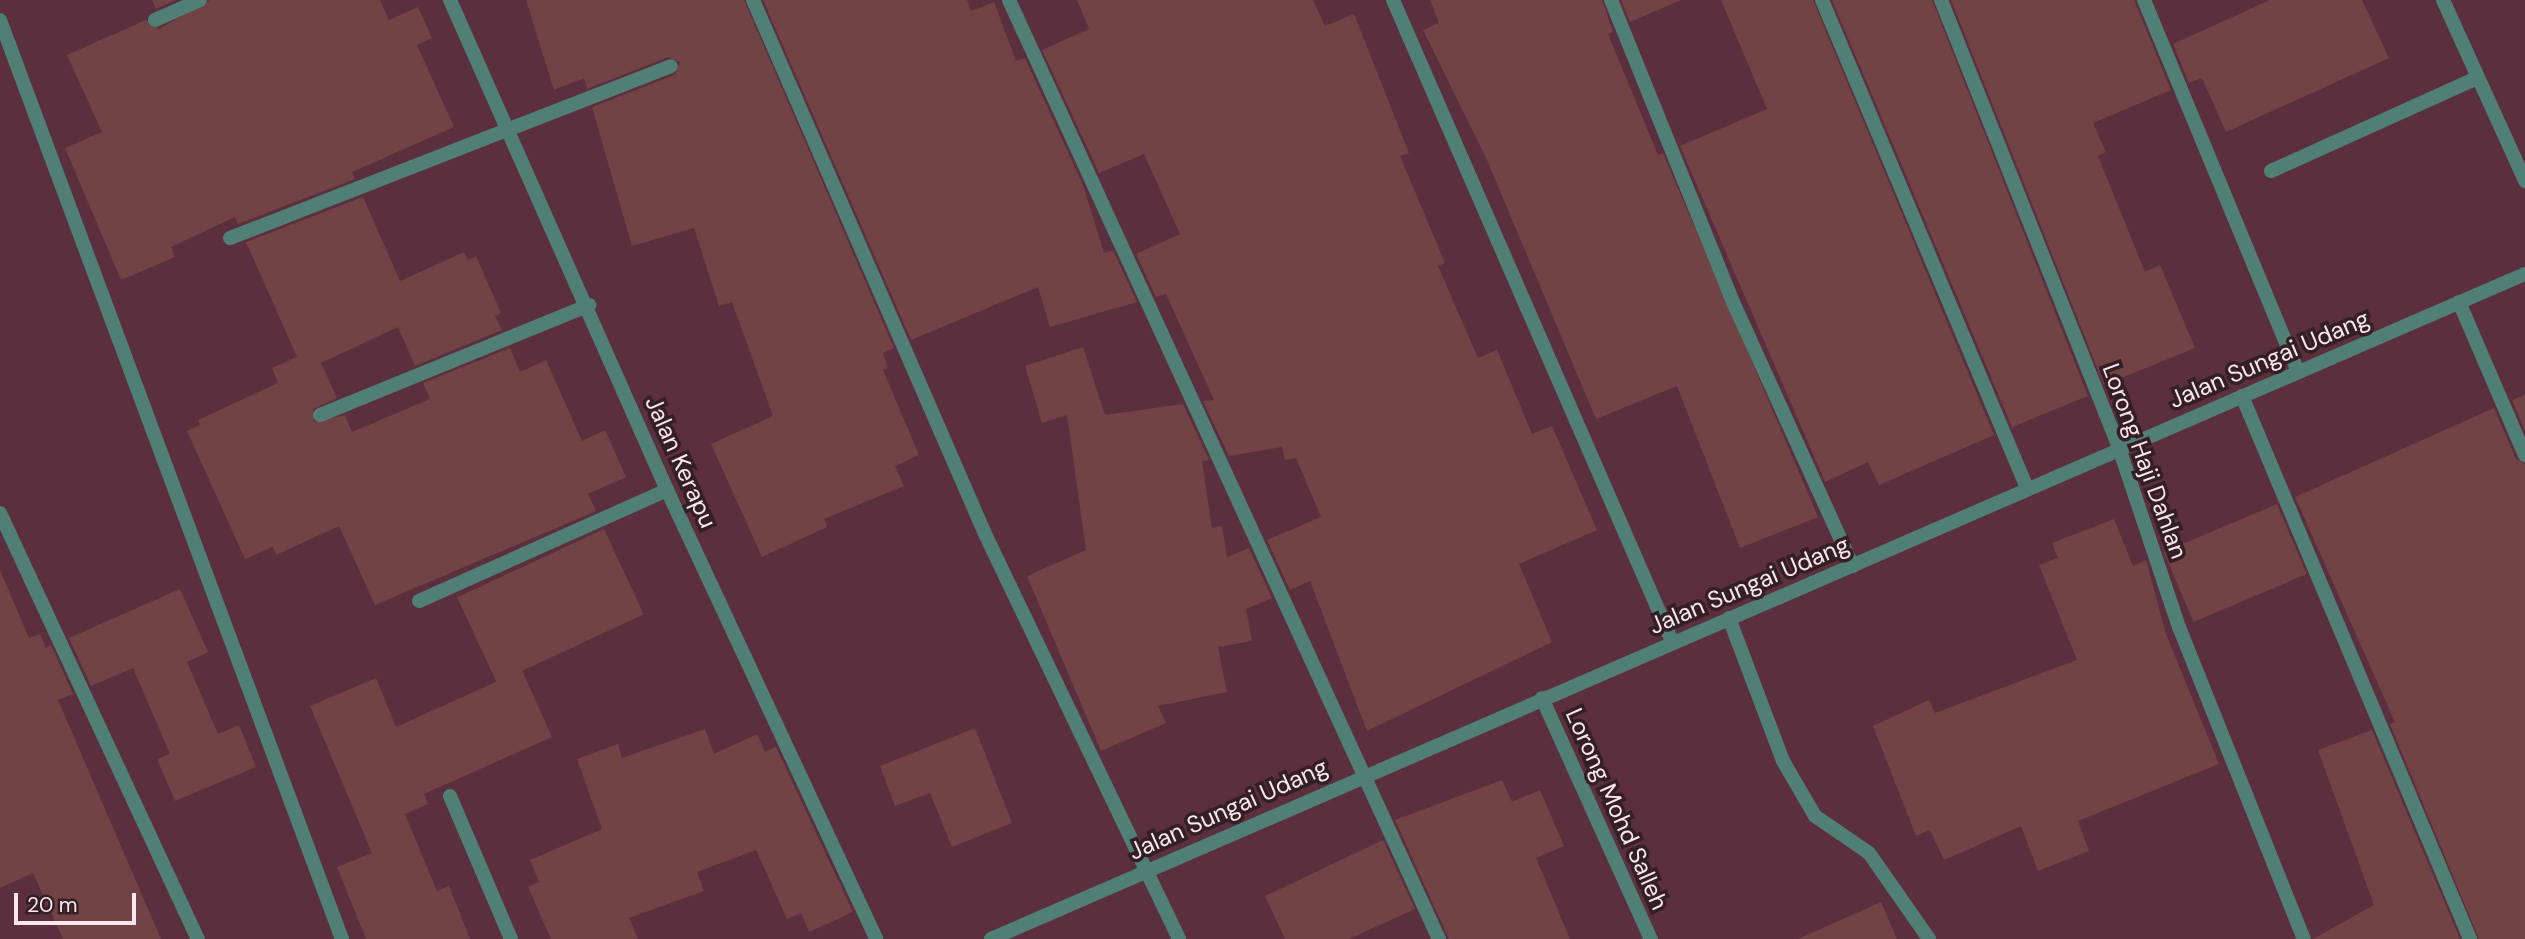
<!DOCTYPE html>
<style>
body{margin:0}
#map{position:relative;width:2525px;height:939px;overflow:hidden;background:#5b2f3e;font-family:"DM Sans",sans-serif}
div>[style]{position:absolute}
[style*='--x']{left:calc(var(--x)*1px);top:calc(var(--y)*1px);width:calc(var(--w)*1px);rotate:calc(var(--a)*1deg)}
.building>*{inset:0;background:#724344;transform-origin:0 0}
.minor>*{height:14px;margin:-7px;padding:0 7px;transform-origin:7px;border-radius:7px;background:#508075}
.tertiary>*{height:14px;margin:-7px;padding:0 7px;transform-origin:7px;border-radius:7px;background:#508075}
span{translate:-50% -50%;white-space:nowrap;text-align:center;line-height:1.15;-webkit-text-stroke:7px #331f25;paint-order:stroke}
.street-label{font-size:24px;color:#fde6ec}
.scale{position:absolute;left:14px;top:893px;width:122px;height:32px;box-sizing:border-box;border:4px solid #fde6ec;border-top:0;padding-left:9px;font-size:21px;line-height:24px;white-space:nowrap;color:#fde6ec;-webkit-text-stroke:5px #331f25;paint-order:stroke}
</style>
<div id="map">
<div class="building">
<div style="clip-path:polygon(152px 0,176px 0,156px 9px)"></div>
<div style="clip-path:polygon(210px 0,380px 0,389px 20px,418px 7px,432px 38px,417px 45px,454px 127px,352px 172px,355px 179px,238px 224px,235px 217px,171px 247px,175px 257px,121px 280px,65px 148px,102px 132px,67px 55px,146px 20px,159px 29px)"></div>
<div style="clip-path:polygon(526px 0,744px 0,894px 348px,883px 353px,888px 368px,883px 370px,919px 455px,895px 466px,904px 486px,824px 519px,827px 527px,762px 557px,711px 444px,773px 416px,732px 302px,719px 306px,694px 228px,632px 246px,592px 107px,675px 75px,680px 62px,668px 57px,587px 89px,584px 78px,554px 90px)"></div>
<div style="clip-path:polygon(763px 0,967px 0,971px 11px,994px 2px,1016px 61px,1025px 58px,1083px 185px,1104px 253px,1113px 250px,1137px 302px,1050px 327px,1038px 287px,911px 340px)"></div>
<div style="clip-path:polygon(1077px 0,1313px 0,1325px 26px,1354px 14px,1409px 153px,1400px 156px,1445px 263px,1438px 266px,1478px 358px,1497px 350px,1532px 434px,1552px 426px,1597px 530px,1519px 564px,1552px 642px,1367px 731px,1310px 581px,1290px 590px,1267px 540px,1321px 517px,1296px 458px,1285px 460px,1282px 447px,1229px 456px,1203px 401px,1214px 400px,1166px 294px,1156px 297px,1136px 254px,1180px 234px,1144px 154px,1099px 173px,1042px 50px,1089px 29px)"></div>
<div style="clip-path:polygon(1430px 0,1602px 0,1613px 32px,1608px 34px,1658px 155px,1663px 153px,1818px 517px,1740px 548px,1677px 386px,1596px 419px,1487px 160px,1423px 30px,1439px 23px)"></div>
<div style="clip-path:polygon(1621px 0,1681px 0,1630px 22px)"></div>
<div style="clip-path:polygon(1721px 0,1813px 0,1994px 435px,1879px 485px,1868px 462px,1825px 482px,1680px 146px,1767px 109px)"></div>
<div style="clip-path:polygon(1832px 0,1932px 0,2088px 396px,2012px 427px)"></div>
<div style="clip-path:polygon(1951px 0,2134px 0,2171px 90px,2093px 123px,2106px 152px,2098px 156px,2145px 272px,2160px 265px,2195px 348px,2104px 385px)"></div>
<div style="clip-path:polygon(2270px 0,2362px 0,2389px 58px,2226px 132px,2202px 78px,2189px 83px,2173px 44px)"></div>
<div style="clip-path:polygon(363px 197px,400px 281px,464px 252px,468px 260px,476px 256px,501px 313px,495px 316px,502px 330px,415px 366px,398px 327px,321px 363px,337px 398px,313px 409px,314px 422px,345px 415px,352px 432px,430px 399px,423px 383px,510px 348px,520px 372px,546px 360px,582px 441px,605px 430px,626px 477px,588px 494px,596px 511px,375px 605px,339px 526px,276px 555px,273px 547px,245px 559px,187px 431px,200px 425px,198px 420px,278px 383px,272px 368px,297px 357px,246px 242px)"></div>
<div style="clip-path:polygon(1083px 347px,1105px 415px,1183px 404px,1209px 460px,1202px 461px,1212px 528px,1222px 526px,1227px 557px,1249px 548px,1272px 598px,1246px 609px,1252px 641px,1218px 647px,1227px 692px,1158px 706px,1166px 723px,1101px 751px,1027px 576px,1086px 550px,1067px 415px,1042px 423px,1025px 366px)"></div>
<div style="clip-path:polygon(2525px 395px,2525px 431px,2512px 400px)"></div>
<div style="clip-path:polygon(2494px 408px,2516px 459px,2525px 464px,2525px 939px,2479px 939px,2390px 724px,2395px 722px,2295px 497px)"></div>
<div style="left:2277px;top:504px;width:76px;height:123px;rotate:67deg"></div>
<div style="clip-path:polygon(2114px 519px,2133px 566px,2146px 560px,2166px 634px,2219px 764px,2078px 821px,2089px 851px,2038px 871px,2021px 826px,1944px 860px,1930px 830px,1916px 836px,1873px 726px,1929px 700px,1935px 713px,2077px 660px,2039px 565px,2058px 558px,2052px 543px)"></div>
<div style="left:604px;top:529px;width:94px;height:162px;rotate:65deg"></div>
<div style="clip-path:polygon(0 570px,29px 638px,40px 634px,46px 648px,51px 645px,73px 694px,58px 700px,161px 939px,63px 939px,33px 873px,0 888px)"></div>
<div style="clip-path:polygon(180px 589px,208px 652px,187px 662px,218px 734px,239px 725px,256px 767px,175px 801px,157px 759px,170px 754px,133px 668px,91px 686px,69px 638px)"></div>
<div style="clip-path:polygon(522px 670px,552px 737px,424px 794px,428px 804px,405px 814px,437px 891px,449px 886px,470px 939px,366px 939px,337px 867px,372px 853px,310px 706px,376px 678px,396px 727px)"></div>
<div style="clip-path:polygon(975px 728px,1012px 823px,952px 847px,930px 793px,895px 806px,880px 766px)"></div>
<div style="clip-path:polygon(705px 729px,714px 754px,757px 734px,765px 752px,776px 747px,853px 912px,809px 932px,801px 913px,787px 919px,756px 850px,697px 872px,704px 891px,629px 918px,638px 939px,551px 939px,528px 887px,539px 882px,530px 860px,602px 829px,577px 759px,618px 744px,622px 758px)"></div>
<div style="clip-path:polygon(2372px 730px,2460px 939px,2313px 939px,2374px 905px,2318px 750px)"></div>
<div style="clip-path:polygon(1502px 780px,1512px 802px,1540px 790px,1564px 846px,1536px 858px,1570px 939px,1449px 939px,1395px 820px)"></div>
<div style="clip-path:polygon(1383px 840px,1415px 909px,1349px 939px,1285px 939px,1265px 896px)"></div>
<div style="clip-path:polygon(1881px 902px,1897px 939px,1798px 939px)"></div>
</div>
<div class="minor">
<div style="--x:450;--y:0;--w:536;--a:66.11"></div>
<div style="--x:667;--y:490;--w:495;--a:65"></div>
<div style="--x:753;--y:0;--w:584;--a:66.51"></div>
<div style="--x:986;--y:536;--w:447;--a:64.4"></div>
<div style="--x:1009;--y:0;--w:1033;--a:65.4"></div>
<div style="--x:1393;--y:0;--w:699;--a:66.48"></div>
<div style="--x:1611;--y:0;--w:326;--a:68"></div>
<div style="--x:1733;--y:302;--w:290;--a:65.6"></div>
<div style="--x:1822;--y:0;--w:529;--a:67.21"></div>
<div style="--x:1941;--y:0;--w:482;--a:68.3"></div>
<div style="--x:2119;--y:448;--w:189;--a:71.5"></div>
<div style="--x:2179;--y:627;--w:336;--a:68.2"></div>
<div style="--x:2144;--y:0;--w:402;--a:67.5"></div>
<div style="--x:2443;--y:0;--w:199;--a:65.6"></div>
<div style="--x:0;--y:20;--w:981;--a:69.59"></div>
<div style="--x:155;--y:20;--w:49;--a:-24"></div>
<div style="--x:2271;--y:171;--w:226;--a:-24.3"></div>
<div style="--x:230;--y:238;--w:473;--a:-21.3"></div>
<div style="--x:2459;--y:302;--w:167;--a:66.7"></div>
<div style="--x:2242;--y:396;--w:589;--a:67.22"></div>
<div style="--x:320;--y:415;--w:291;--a:-22.2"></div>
<div style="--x:0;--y:513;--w:470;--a:65.1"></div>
<div style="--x:419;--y:601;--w:272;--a:-24.1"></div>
<div style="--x:1729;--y:618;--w:153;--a:69.3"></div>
<div style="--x:1783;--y:761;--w:64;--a:59.8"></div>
<div style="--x:1815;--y:816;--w:65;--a:34.4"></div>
<div style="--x:1869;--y:853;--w:105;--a:55.1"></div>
<div style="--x:1542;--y:698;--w:265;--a:65.7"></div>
<div style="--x:450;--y:796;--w:155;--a:66.9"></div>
</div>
<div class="tertiary">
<div style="--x:991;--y:939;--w:1672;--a:-23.44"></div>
</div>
<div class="street-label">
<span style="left:2269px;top:359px;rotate:-23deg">Jalan Sungai Udang</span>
<span style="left:2145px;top:461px;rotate:70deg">Lorong Haji Dahlan</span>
<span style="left:681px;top:462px;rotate:66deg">Jalan Kerapu</span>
<span style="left:1749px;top:585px;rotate:-23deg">Jalan Sungai Udang</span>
<span style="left:1228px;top:809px;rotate:-24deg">Jalan Sungai Udang</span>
<span style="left:1617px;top:809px;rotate:66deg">Lorong Mohd Salleh</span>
</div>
<div class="scale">20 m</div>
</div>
